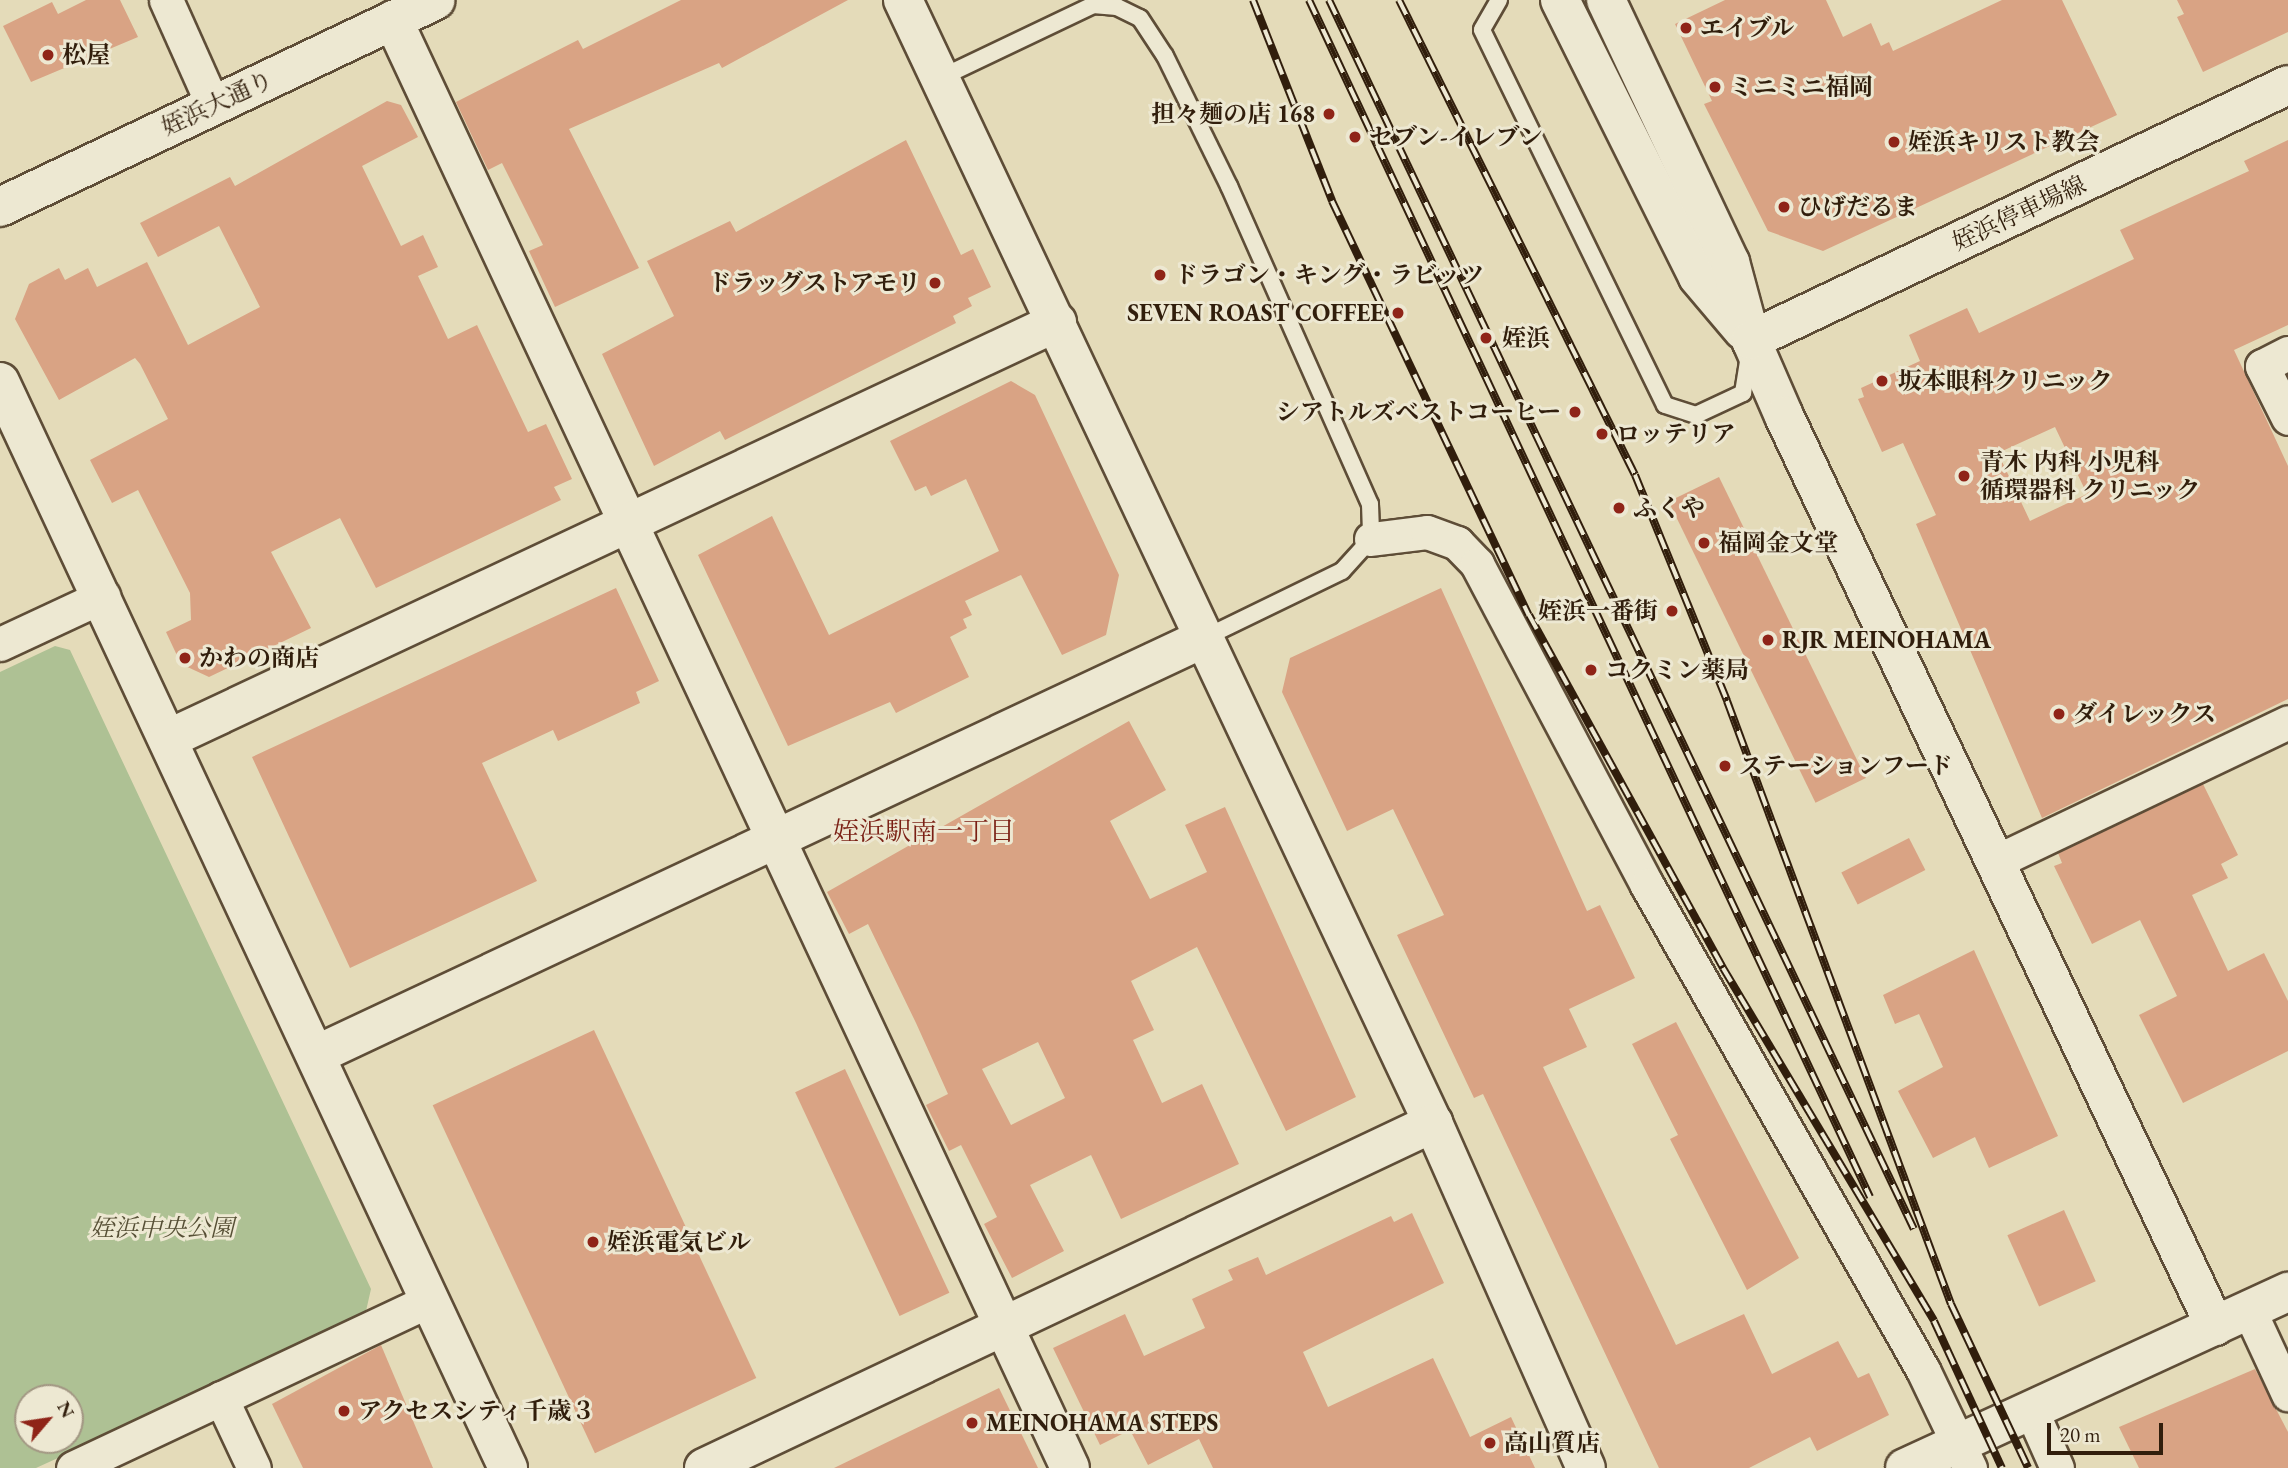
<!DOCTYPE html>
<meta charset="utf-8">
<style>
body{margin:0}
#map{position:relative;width:2288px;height:1468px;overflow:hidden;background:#e4dbb9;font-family:"EB Garamond","Noto Serif JP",serif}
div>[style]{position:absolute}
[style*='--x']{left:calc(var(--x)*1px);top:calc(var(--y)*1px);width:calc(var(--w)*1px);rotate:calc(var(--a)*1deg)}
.green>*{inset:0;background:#aec194}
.building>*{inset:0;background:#d9a384;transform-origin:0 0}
.roads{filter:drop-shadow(2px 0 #5e4d37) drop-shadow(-2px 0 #5e4d37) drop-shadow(0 2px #5e4d37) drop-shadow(0 -2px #5e4d37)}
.lane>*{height:16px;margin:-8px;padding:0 8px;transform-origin:8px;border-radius:8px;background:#ede8d2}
.street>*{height:33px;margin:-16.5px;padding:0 16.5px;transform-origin:16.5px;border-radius:16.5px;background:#ede8d2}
.secondary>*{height:38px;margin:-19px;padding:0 19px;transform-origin:19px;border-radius:19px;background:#ede8d2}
.rail>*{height:8px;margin-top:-4px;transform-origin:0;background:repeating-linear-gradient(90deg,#ede8d2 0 16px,#311e0c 0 32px);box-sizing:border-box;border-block:2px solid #311e0c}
.dots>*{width:19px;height:19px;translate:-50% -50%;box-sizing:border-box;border:4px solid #ede8d2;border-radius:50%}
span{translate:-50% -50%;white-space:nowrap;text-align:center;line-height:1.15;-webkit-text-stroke:6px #ede8d2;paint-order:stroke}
.poi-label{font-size:24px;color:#311e0c;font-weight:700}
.left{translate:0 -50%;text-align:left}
.right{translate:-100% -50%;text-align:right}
.street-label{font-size:24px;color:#311e0c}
.park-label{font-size:24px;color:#564f35;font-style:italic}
.neighbourhood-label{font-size:26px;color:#7a1f14}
.north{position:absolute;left:14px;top:1384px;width:70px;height:70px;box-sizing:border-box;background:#ede8d2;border:2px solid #a29783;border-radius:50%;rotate:61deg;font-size:19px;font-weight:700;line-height:28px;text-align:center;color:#311e0c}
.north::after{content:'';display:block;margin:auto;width:24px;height:32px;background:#8f2418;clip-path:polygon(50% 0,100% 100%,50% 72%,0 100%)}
.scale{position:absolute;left:2047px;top:1423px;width:116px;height:32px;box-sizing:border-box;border:4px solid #311e0c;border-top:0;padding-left:9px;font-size:21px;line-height:24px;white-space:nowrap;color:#311e0c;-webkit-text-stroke:5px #ede8d2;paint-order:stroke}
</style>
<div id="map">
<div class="green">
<div style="clip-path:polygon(evenodd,55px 646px,70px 650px,371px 1289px,366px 1311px,233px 1378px,36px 1468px,0 1468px,0 672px,55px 646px,28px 1398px,70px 1398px,70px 1440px,28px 1440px,28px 1398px)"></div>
</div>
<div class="building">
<div style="clip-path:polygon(86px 0,120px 0,138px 37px,31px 82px,3px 26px,52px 2px,58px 14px)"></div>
<div style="clip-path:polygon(681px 0,848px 0,722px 68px,719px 63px,569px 129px,639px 268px,555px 307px,529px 251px,543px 245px,502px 163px,488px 170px,456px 102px,578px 40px,583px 49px)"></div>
<div style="clip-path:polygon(1725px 0,1826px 0,1843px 37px,1871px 23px,1881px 46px,1889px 42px,1893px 51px,2002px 0,2062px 0,2117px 115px,1823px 251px,1768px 231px,1704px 104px,1712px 101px,1675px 24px)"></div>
<div style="clip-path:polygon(2177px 0,2288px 0,2288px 32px,2203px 72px,2177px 17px,2184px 14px)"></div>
<div style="clip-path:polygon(387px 101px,401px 105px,418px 137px,362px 166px,401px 246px,423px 235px,438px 267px,418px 276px,448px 339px,477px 325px,528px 432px,546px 424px,572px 479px,554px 487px,561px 500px,376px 588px,340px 518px,271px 552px,311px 628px,209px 677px,181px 664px,166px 632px,191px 620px,190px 593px,138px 490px,112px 503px,90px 460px,168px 419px,140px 364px,135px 358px,59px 400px,15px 319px,29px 284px,59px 268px,65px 280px,88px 268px,97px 287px,147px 262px,188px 345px,260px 307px,219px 226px,158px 257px,140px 223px,230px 177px,235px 186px)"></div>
<div style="clip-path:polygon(906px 140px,961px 255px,973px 249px,991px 287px,968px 298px,972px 306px,953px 316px,956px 323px,725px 440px,720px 431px,654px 466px,602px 354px,674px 316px,647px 261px,730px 221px,736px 232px)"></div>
<div style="clip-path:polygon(evenodd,2288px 140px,2288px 325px,2234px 350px,2288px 466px,2288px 699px,2042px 818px,1916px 524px,1936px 515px,1903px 443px,1882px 452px,1858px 399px,1864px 397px,1861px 388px,1920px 361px,1909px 335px,1967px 308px,1979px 333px,2134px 259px,2120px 230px,2249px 171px,2244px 161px,2288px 140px,2055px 427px,2087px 494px,2030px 521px,1998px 453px,2055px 427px)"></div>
<div style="clip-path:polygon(1011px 381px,1035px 395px,1119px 575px,1106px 635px,1062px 655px,1021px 575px,965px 601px,972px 615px,963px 619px,967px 628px,950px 637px,969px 677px,896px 713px,890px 702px,788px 746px,698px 555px,772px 516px,829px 635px,999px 551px,966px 479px,931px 496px,926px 486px,915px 491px,890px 441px)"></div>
<div style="left:1719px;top:477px;width:335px;height:56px;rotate:64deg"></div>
<div style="clip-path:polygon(616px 588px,659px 681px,636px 692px,640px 703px,558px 741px,553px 730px,482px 763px,537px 881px,350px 968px,252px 757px)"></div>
<div style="clip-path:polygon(1441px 588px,1587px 911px,1600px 905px,1635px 978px,1569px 1009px,1587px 1047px,1543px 1067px,1676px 1345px,1744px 1314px,1772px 1374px,1838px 1341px,1858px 1378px,1869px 1373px,1889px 1415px,1817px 1451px,1810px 1437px,1749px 1468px,1659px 1468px,1483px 1094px,1474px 1098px,1397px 935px,1444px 915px,1393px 809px,1347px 831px,1282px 692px,1290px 658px)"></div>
<div style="clip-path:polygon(evenodd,1129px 721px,1166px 790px,1110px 821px,1150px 899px,1207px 872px,1185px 825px,1225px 807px,1356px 1097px,1286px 1131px,1197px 947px,1131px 981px,1154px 1030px,1133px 1040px,1162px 1103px,1202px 1084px,1239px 1164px,1121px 1219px,1091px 1155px,1030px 1185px,1064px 1251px,1012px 1278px,984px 1224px,997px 1217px,961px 1145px,949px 1151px,926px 1105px,948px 1094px,916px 1023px,868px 924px,849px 934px,827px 892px,1129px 721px,1038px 1042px,1065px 1098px,1011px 1125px,982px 1069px,1038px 1042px)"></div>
<div style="clip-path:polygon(2203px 784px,2238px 855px,2221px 864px,2228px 878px,2192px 895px,2228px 971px,2264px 953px,2288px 1001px,2288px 1051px,2183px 1103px,2139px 1015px,2177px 996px,2140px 920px,2092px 944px,2054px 866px,2062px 863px,2058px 853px)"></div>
<div style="left:1909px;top:838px;width:36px;height:76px;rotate:63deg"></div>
<div style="clip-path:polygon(1974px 950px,2058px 1136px,1989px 1168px,1975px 1137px,1933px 1158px,1898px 1091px,1943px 1067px,1919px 1014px,1895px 1024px,1883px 995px)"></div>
<div style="clip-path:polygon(1676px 1022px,1799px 1258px,1747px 1290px,1670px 1139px,1678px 1135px,1632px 1044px)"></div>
<div style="left:594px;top:1030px;width:384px;height:178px;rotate:65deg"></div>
<div style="left:845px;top:1069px;width:247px;height:55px;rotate:65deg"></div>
<div style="left:2064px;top:1210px;width:78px;height:62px;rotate:66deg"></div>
<div style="clip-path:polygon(1412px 1213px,1444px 1283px,1303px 1352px,1328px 1407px,1433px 1358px,1470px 1437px,1511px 1417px,1535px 1468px,1213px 1468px,1199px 1439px,1148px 1465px,1130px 1430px,1100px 1445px,1053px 1348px,1125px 1314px,1144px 1356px,1205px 1328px,1192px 1299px,1233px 1280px,1228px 1270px,1258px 1257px,1266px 1275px,1391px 1216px,1394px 1222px)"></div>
<div style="clip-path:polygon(381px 1345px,433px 1468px,303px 1468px,272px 1404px)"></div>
<div style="clip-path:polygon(2255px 1369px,2288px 1432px,2288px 1468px,2139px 1468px,2119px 1427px)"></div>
<div style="clip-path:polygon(999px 1388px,1038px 1468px,834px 1468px)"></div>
</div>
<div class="roads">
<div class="lane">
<div style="--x:1499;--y:0;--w:34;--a:120"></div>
<div style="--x:1482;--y:30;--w:417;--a:64"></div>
<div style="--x:1665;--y:405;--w:33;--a:18"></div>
<div style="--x:1696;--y:415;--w:52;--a:-25.1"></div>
<div style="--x:1743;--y:393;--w:37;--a:-81"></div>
<div style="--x:938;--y:79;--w:172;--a:-25.5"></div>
<div style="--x:1093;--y:5;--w:24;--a:5"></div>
<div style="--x:1117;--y:7;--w:25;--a:26"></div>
<div style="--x:1140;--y:18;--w:45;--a:56.7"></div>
<div style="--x:1165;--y:56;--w:145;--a:63.8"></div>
<div style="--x:1229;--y:186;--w:348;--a:66.1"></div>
<div style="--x:1370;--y:504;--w:35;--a:88"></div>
<div style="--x:1371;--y:539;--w:43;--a:132.2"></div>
<div style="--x:1342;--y:571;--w:153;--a:154.1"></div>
</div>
<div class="street">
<div style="--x:166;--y:0;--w:115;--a:65.9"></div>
<div style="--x:2288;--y:353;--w:29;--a:153"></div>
<div style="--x:2262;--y:366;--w:58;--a:63.4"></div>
<div style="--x:1371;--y:539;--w:56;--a:-7.1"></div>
<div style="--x:1427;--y:532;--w:32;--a:20"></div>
<div style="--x:1457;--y:543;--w:29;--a:46"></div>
<div style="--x:1477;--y:564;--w:363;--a:62.1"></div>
<div style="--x:1647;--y:885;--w:558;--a:60.36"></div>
<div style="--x:1923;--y:1370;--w:109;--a:64.4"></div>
<div style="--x:0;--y:644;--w:114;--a:-25"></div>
<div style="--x:1997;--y:861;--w:322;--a:-25.5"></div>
<div style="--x:2249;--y:1310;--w:93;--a:65.1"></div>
<div style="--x:221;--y:1398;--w:77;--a:64.8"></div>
<div style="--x:2032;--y:1412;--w:61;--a:65.9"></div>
<div style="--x:73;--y:1468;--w:392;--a:-25.2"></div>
</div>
<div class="secondary">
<div style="--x:903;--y:0;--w:1242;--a:64.74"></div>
<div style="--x:1433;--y:1123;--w:377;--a:66.1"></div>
<div style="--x:1560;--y:0;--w:309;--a:63.5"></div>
<div style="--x:1698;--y:277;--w:70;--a:49.7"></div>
<div style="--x:1606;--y:0;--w:290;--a:64.7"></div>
<div style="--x:1730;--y:262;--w:81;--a:74.9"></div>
<div style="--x:1751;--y:340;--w:83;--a:66.5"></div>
<div style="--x:1784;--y:416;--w:1007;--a:64.66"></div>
<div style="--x:393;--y:20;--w:1598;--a:64.94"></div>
<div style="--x:0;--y:207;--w:482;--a:-25.4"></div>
<div style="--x:1751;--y:340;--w:594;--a:-25.4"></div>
<div style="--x:0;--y:382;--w:1199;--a:64.93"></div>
<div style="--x:168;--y:739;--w:982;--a:-25.13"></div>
<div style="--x:316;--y:1055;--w:981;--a:-25.15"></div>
<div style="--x:704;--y:1468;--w:807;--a:-25.33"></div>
<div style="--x:1905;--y:1468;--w:422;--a:-24.7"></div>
</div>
</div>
<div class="rail">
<div style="--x:1253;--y:0;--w:216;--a:68.5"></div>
<div style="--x:1332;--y:201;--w:458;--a:64.6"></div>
<div style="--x:1529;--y:615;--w:403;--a:61.2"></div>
<div style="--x:1723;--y:968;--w:411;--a:59.1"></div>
<div style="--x:1934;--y:1321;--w:162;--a:65.2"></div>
<div style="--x:1309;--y:0;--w:1322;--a:64.89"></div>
<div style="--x:1329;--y:0;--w:1361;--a:64.55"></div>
<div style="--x:1399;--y:0;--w:530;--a:63.58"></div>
<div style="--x:1635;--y:475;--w:244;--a:67.8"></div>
<div style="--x:1727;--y:701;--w:643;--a:69.62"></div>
<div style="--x:1951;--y:1304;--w:181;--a:64.8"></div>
</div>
<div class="dots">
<div style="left:1686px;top:28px;background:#8f2418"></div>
<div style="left:48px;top:55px;background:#8f2418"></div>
<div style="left:1715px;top:87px;background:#8f2418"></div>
<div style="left:1329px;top:114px;background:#8f2418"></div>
<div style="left:1355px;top:137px;background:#8f2418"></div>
<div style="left:1894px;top:142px;background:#8f2418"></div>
<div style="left:1784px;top:207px;background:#8f2418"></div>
<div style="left:1160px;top:275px;background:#8f2418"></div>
<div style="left:935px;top:283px;background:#8f2418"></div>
<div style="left:1398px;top:313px;background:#8f2418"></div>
<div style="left:1486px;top:338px;background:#8f2418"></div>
<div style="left:1882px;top:381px;background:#8f2418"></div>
<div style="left:1575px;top:412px;background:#8f2418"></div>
<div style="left:1602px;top:434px;background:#8f2418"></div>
<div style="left:1964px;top:476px;background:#8f2418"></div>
<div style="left:1619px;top:508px;background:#8f2418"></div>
<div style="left:1704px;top:543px;background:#8f2418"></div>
<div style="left:1672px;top:611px;background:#8f2418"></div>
<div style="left:1768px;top:640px;background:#8f2418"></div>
<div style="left:185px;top:658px;background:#8f2418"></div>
<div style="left:1591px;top:670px;background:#8f2418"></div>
<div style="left:2059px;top:714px;background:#8f2418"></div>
<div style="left:1725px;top:766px;background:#8f2418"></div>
<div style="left:593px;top:1242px;background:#8f2418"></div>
<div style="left:344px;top:1411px;background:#8f2418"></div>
<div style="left:972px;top:1423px;background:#8f2418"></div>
<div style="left:1490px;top:1443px;background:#8f2418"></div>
</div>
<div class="poi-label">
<span class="left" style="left:1700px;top:28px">エイブル</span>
<span class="left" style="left:62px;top:55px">松屋</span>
<span class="left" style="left:1729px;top:87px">ミニミニ福岡</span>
<span class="right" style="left:1315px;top:114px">担々麺の店 168</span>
<span class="left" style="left:1369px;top:137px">セブン-イレブン</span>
<span class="left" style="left:1908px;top:142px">姪浜キリスト教会</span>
<span class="left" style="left:1798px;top:207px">ひげだるま</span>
<span class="left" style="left:1174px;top:275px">ドラゴン・キング・ラビッツ</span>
<span class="right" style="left:921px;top:283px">ドラッグストアモリ</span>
<span class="right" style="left:1384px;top:313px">SEVEN ROAST COFFEE</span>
<span class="left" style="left:1502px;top:338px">姪浜</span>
<span class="left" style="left:1898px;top:381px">坂本眼科クリニック</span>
<span class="right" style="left:1561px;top:412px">シアトルズベストコーヒー</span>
<span class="left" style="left:1616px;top:434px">ロッテリア</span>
<span class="left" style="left:1980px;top:476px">青木 内科 小児科<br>循環器科 クリニック</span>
<span class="left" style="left:1633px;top:508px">ふくや</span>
<span class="left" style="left:1718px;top:543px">福岡金文堂</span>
<span class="right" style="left:1658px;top:611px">姪浜一番街</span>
<span class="left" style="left:1782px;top:640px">RJR MEINOHAMA</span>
<span class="left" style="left:199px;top:658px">かわの商店</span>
<span class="left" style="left:1605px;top:670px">コクミン薬局</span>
<span class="left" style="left:2073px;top:714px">ダイレックス</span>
<span class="left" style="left:1739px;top:766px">ステーションフード</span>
<span class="left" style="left:607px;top:1242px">姪浜電気ビル</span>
<span class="left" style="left:358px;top:1411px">アクセスシティ千歳３</span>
<span class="left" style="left:986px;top:1423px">MEINOHAMA STEPS</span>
<span class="left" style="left:1504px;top:1443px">高山質店</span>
</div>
<div class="street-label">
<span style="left:217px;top:103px;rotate:-25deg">姪浜大通り</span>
<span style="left:2019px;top:213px;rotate:-25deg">姪浜停車場線</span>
</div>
<div class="park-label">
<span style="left:162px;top:1228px">姪浜中央公園</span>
</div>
<div class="neighbourhood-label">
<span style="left:924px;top:832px">姪浜駅南一丁目</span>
</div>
<div class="north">N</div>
<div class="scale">20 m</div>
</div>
